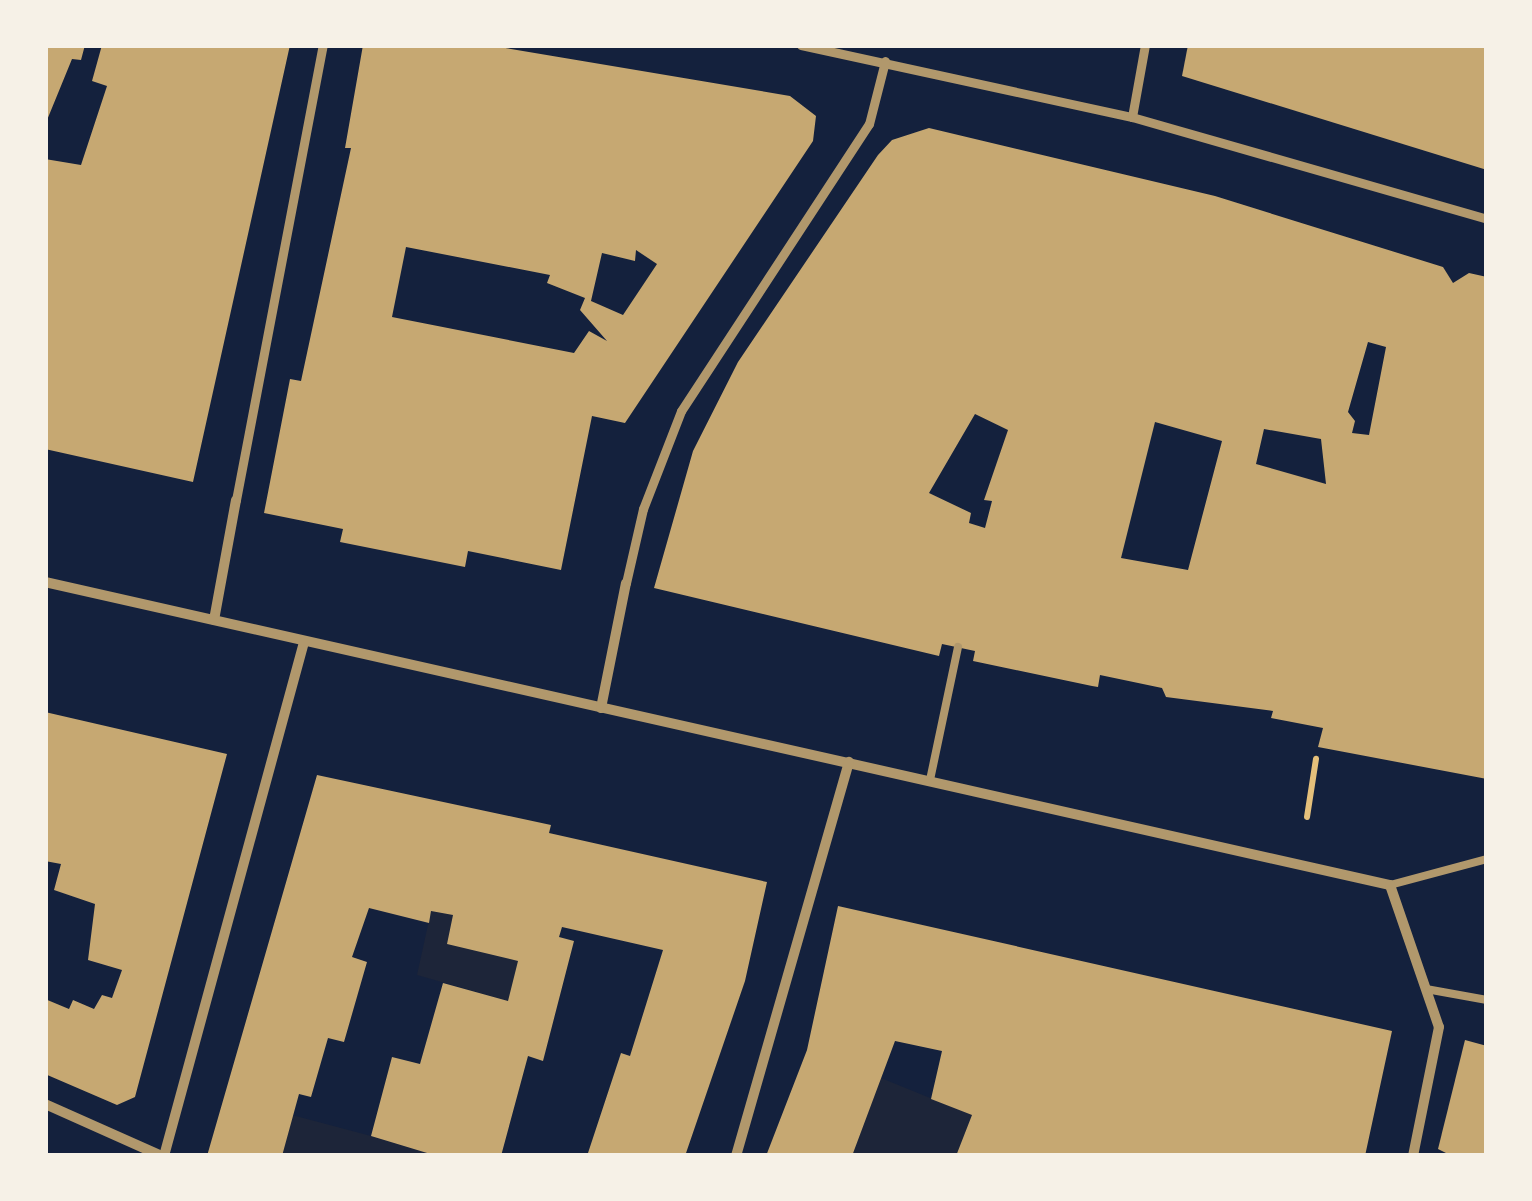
<!DOCTYPE html>
<style>
body{margin:0}
#map{position:relative;width:1532px;height:1201px;overflow:hidden;background:#14213d;font-family:"Sofia Sans Condensed",sans-serif}
div>[style]{position:absolute}
[style*='--x']{left:calc(var(--x)*1px);top:calc(var(--y)*1px);width:calc(var(--w)*1px);rotate:calc(var(--a)*1deg)}
.green>*{inset:0;background:#1d2539}
.building>*{inset:0;background:#c6a872}
.path>*{height:6px;margin:-3px;padding:0 3px;transform-origin:3px;border-radius:3px;background:#e5c07b}
.service>*{height:8px;margin:-4px;padding:0 4px;transform-origin:4px;border-radius:4px;background:#b1986c}
.pedestrian>*{height:9px;margin:-4.5px;padding:0 4.5px;transform-origin:4.5px;border-radius:4.5px;background:#b1986c}
.minor>*{height:10px;margin:-5px;padding:0 5px;transform-origin:5px;border-radius:5px;background:#b1986c}
span{translate:-50% -50%;white-space:nowrap;text-align:center;line-height:1.15;-webkit-text-stroke:10px #f6f1e7;paint-order:stroke}
.frame{position:absolute;inset:0;border:48px solid #f6f1e7;pointer-events:none}
</style>
<div id="map">
<div class="green">
<div style="clip-path:polygon(431px 911px,453px 915px,447px 944px,518px 961px,508px 1001px,417px 975px)"></div>
<div style="clip-path:polygon(881px 1078px,972px 1115px,956px 1156px,852px 1156px)"></div>
<div style="clip-path:polygon(292px 1115px,371px 1136px,437px 1156px,282px 1156px)"></div>
</div>
<div class="building">
<div style="clip-path:polygon(45px 45px,85px 45px,81px 60px,72px 59px,45px 125px)"></div>
<div style="clip-path:polygon(102px 45px,290px 45px,193px 482px,45px 449px,45px 159px,81px 165px,107px 86px,92px 81px)"></div>
<div style="clip-path:polygon(evenodd,363px 45px,487px 45px,790px 96px,816px 116px,813px 141px,625px 423px,592px 416px,561px 570px,468px 551px,465px 567px,340px 542px,343px 529px,264px 513px,290px 379px,301px 381px,351px 148px,345px 148px,363px 45px,406px 247px,550px 275px,547px 283px,585px 298px,580px 310px,607px 341px,589px 331px,574px 353px,392px 317px,406px 247px,363px 45px,636px 250px,657px 264px,623px 315px,591px 301px,602px 253px,635px 261px,636px 250px)"></div>
<div style="clip-path:polygon(1188px 45px,1487px 45px,1487px 170px,1182px 76px)"></div>
<div style="clip-path:polygon(evenodd,929px 128px,1215px 196px,1443px 267px,1453px 283px,1469px 273px,1487px 277px,1487px 779px,1318px 747px,1323px 728px,1271px 718px,1273px 711px,1166px 697px,1162px 688px,1100px 675px,1098px 687px,1092px 686px,973px 661px,975px 651px,942px 644px,939px 656px,654px 588px,693px 451px,738px 362px,878px 155px,892px 140px,929px 128px,1368px 342px,1386px 347px,1369px 435px,1352px 433px,1355px 421px,1348px 412px,1368px 342px,929px 128px,975px 414px,1008px 430px,984px 500px,992px 501px,985px 528px,969px 523px,971px 513px,929px 493px,975px 414px,929px 128px,1155px 422px,1222px 441px,1188px 570px,1121px 558px,1155px 422px,929px 128px,1264px 429px,1321px 439px,1326px 484px,1256px 464px,1264px 429px)"></div>
<div style="clip-path:polygon(45px 712px,227px 754px,135px 1097px,117px 1105px,45px 1074px,45px 999px,69px 1009px,73px 1000px,94px 1009px,102px 995px,112px 998px,122px 970px,88px 960px,95px 904px,54px 890px,61px 864px,45px 861px)"></div>
<div style="clip-path:polygon(317px 775px,551px 825px,549px 833px,767px 882px,745px 981px,685px 1156px,587px 1156px,621px 1053px,630px 1056px,663px 950px,562px 927px,559px 937px,574px 941px,543px 1061px,528px 1056px,501px 1156px,437px 1156px,371px 1136px,392px 1057px,420px 1064px,443px 983px,508px 1001px,518px 961px,447px 944px,453px 915px,431px 911px,429px 923px,369px 908px,352px 957px,367px 962px,344px 1042px,328px 1038px,311px 1097px,299px 1094px,282px 1156px,207px 1156px)"></div>
<div style="clip-path:polygon(838px 906px,1392px 1031px,1365px 1156px,956px 1156px,972px 1115px,931px 1099px,942px 1051px,895px 1041px,852px 1156px,766px 1156px,807px 1050px)"></div>
<div style="clip-path:polygon(1465px 1040px,1487px 1046px,1487px 1156px,1452px 1156px,1438px 1149px)"></div>
</div>
<div class="path">
<div style="--x:1307;--y:817;--w:59;--a:-81.2"></div>
</div>
<div class="service">
<div style="--x:930;--y:780;--w:136;--a:-78.1"></div>
<div style="--x:1390;--y:885;--w:100;--a:-15"></div>
<div style="--x:1426;--y:989;--w:62;--a:10.2"></div>
</div>
<div class="pedestrian">
<div style="--x:801;--y:45;--w:339;--a:12.3"></div>
<div style="--x:1132;--y:117;--w:369;--a:16"></div>
<div style="--x:1132;--y:117;--w:73;--a:-79.8"></div>
<div style="--x:236;--y:500;--w:463;--a:-79.2"></div>
<div style="--x:626;--y:583;--w:76;--a:-77.1"></div>
<div style="--x:643;--y:509;--w:105;--a:-68.8"></div>
<div style="--x:681;--y:411;--w:343;--a:-56.8"></div>
<div style="--x:869;--y:124;--w:65;--a:-75.7"></div>
</div>
<div class="minor">
<div style="--x:45;--y:582;--w:1379;--a:12.7"></div>
<div style="--x:1390;--y:885;--w:150;--a:71"></div>
<div style="--x:1439;--y:1027;--w:132;--a:101.4"></div>
<div style="--x:214;--y:620;--w:122;--a:-79.6"></div>
<div style="--x:601;--y:708;--w:127;--a:-78.7"></div>
<div style="--x:45;--y:1104;--w:128;--a:24"></div>
<div style="--x:164;--y:1156;--w:533;--a:-74.76"></div>
<div style="--x:736;--y:1156;--w:410;--a:-74"></div>
</div>
<div class="frame"></div>
</div>
